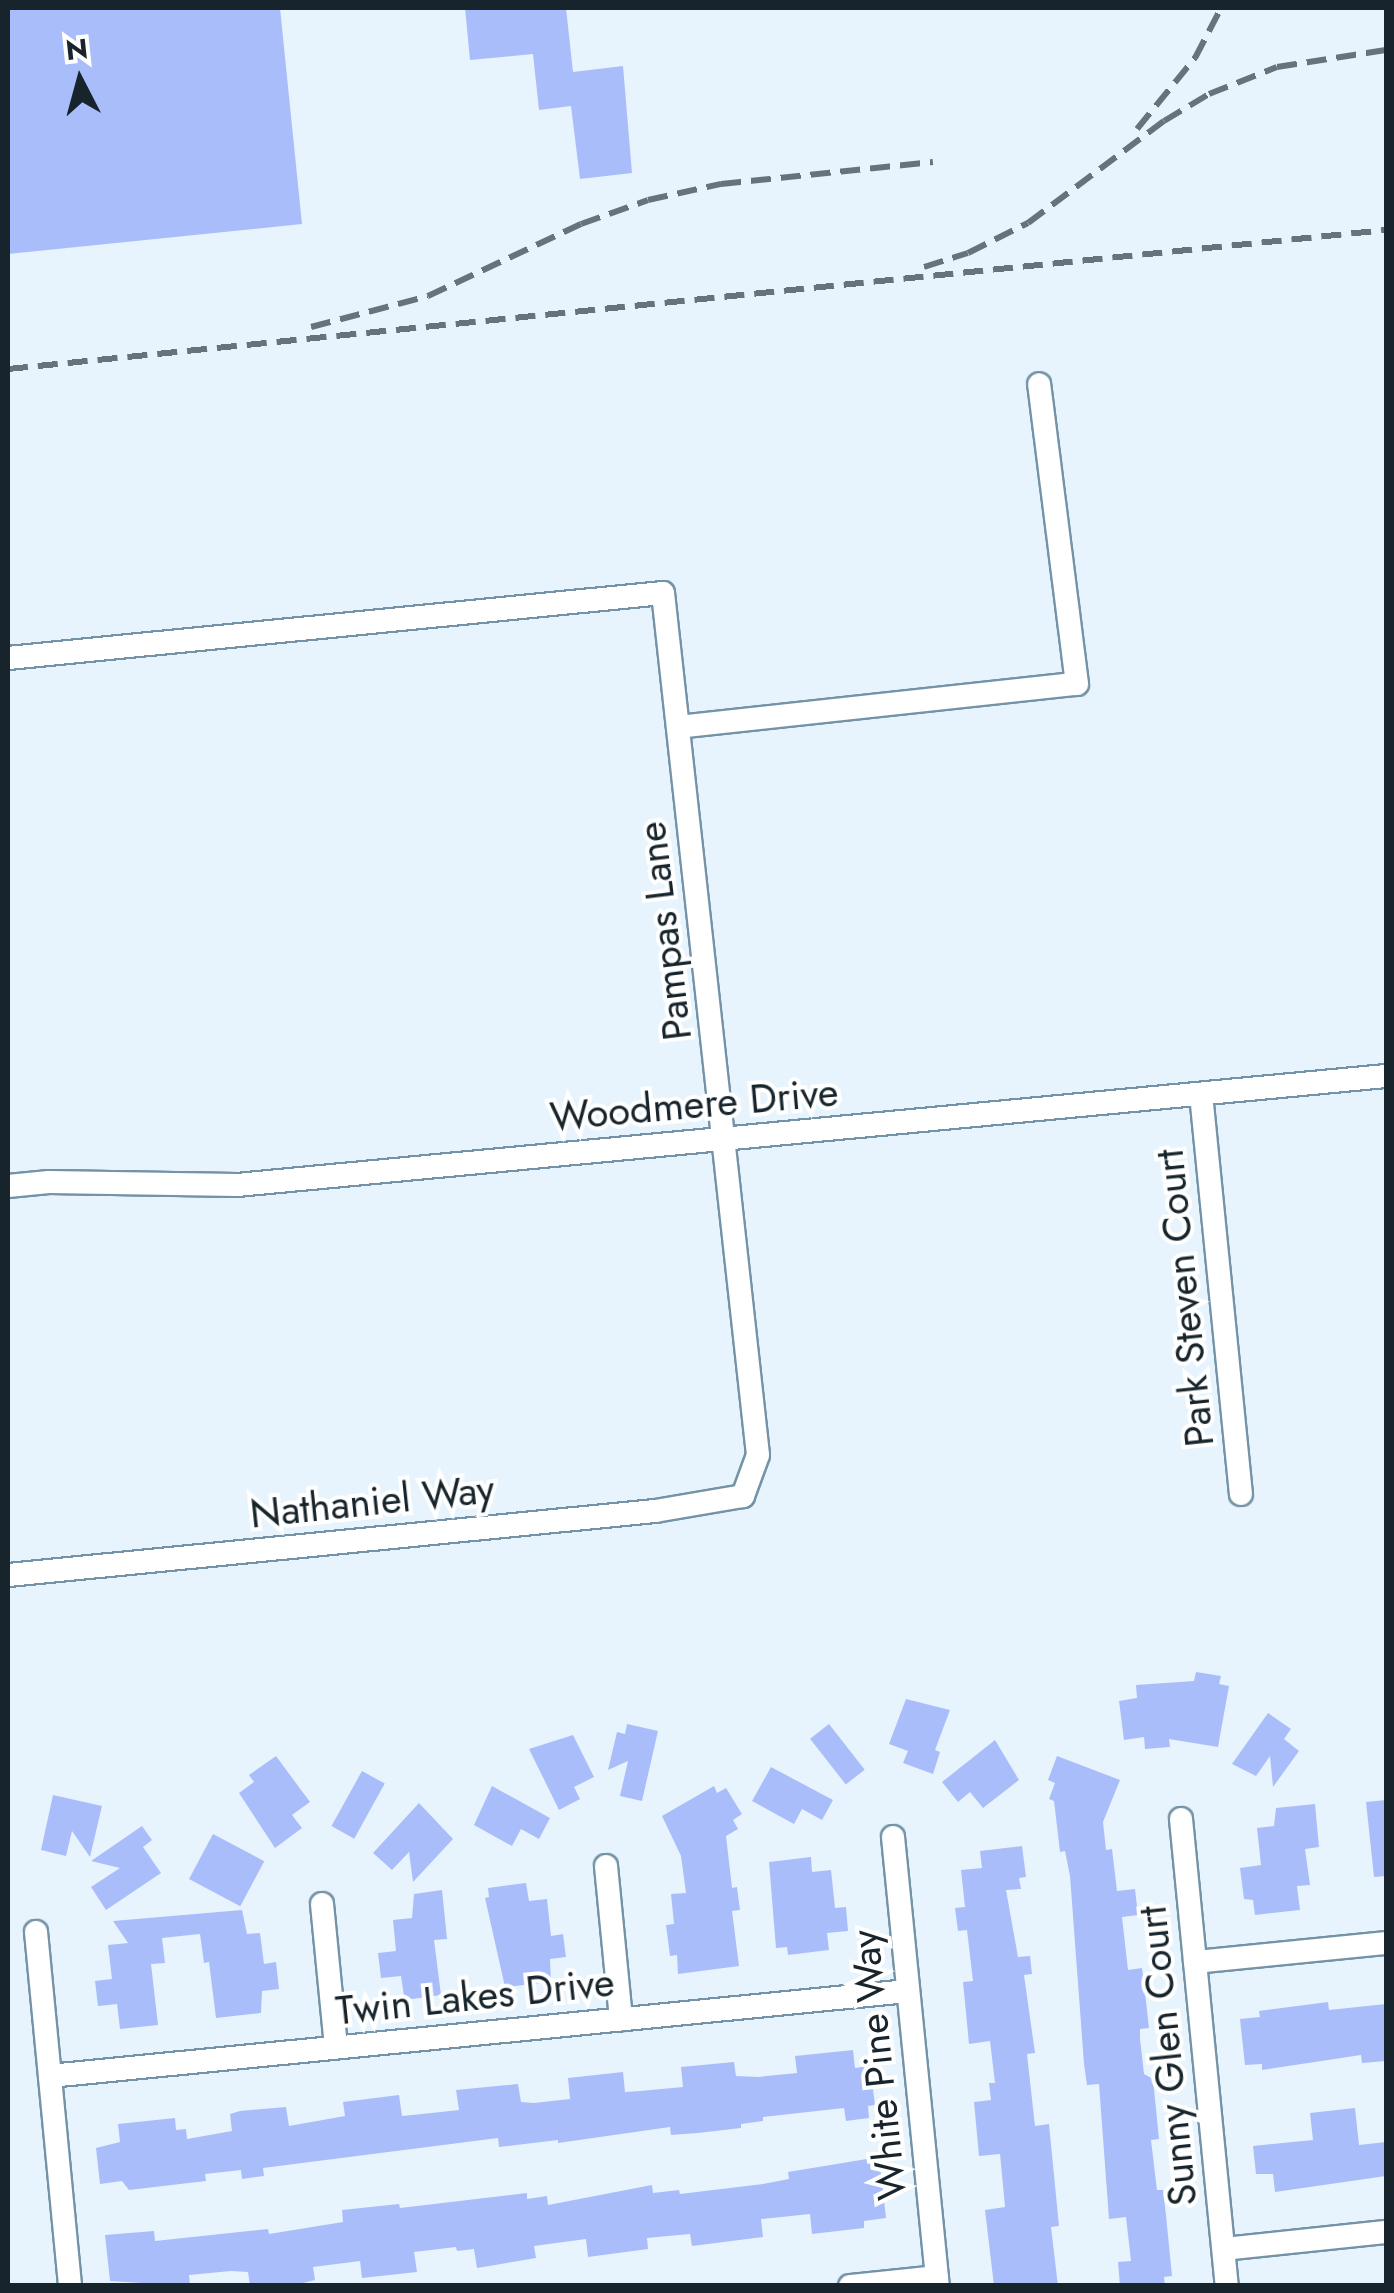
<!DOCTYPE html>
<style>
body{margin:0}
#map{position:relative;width:1394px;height:2293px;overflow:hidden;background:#e7f4fd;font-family:Jost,sans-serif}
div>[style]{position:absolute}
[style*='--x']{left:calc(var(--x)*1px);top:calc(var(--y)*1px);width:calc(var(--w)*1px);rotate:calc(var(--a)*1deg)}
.building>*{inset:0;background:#aabdfb;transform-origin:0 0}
.roads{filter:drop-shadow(2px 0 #7493a8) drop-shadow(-2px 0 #7493a8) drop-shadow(0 2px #7493a8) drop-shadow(0 -2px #7493a8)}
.minor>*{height:22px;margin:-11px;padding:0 11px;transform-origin:11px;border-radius:11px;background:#fff}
.rail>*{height:6px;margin-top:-3px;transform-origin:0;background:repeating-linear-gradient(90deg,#66737c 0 20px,transparent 0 30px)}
span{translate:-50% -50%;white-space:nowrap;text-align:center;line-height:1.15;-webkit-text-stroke:8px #fff;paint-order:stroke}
.street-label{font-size:40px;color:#17242c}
.frame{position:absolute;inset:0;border:10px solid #17242c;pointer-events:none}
.north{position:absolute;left:30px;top:30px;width:100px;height:100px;-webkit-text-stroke:8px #fff;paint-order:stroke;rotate:354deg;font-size:28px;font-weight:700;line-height:40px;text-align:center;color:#17242c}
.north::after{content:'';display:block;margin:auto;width:35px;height:45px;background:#17242c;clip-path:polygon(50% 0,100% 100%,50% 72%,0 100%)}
</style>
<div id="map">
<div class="building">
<div style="clip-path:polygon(8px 8px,280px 8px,302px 224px,8px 254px)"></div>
<div style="clip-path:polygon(465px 8px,566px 8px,573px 72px,623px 66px,632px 173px,580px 179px,571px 106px,539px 110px,533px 54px,470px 60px)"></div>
<div style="clip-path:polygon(1196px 1672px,1221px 1676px,1219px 1684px,1229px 1686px,1218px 1747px,1169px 1739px,1170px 1747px,1145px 1749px,1144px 1737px,1124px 1740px,1119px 1701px,1137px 1698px,1136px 1685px,1194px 1681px)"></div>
<div style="clip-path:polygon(906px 1699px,950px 1710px,935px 1750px,940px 1752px,933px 1774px,903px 1763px,908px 1751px,889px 1744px)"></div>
<div style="clip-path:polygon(1268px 1713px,1291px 1729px,1284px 1739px,1299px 1751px,1273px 1787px,1270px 1756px,1256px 1776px,1232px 1764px)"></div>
<div style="clip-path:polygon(627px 1724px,658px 1731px,642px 1801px,620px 1796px,628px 1761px,608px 1770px,617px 1732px,625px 1734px)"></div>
<div style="left:829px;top:1724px;width:58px;height:24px;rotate:52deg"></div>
<div style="clip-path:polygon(573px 1735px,594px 1777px,574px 1787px,580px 1799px,559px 1810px,529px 1749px)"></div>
<div style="clip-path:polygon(995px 1740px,1019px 1780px,983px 1808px,970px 1792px,958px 1802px,942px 1782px)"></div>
<div style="clip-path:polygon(276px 1756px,310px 1802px,292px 1815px,302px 1828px,275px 1848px,239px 1793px,254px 1782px,249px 1775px)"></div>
<div style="clip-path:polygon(1057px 1756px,1120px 1780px,1103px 1822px,1106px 1850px,1112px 1849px,1117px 1891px,1135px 1889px,1138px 1915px,1122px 1917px,1128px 1970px,1142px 1968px,1146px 2001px,1149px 2028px,1140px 2029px,1140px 2039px,1144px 2074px,1153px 2079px,1159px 2139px,1151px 2140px,1157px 2190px,1163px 2190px,1166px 2215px,1172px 2276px,1164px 2277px,1165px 2286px,1120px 2286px,1118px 2262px,1131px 2261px,1126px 2217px,1109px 2219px,1099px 2084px,1087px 2085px,1084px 2064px,1070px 1876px,1065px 1851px,1060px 1852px,1054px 1801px,1049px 1799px,1055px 1783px,1048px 1780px)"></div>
<div style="clip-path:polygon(771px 1767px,833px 1800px,822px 1820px,802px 1809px,794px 1824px,752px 1801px)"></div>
<div style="left:362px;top:1771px;width:26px;height:63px;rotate:29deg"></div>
<div style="clip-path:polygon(492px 1786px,550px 1818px,539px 1839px,521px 1829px,512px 1846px,474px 1825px)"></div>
<div style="clip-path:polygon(714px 1786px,717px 1793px,726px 1788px,742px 1814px,733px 1820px,738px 1829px,726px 1836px,732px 1888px,737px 1887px,740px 1910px,732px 1911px,739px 1966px,678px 1974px,677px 1955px,670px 1956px,666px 1925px,674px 1924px,671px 1894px,686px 1893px,681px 1856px,662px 1816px)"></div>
<div style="clip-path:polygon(53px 1795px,102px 1806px,90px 1857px,72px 1831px,66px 1856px,41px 1850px)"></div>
<div style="clip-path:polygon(1386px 1800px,1386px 1876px,1374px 1877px,1366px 1802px)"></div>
<div style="clip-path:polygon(419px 1803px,453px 1839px,413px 1882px,409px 1852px,392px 1870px,373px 1853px)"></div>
<div style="clip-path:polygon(1315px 1804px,1319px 1847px,1305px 1849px,1310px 1885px,1297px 1886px,1300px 1910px,1255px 1915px,1253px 1900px,1244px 1899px,1240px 1868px,1261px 1865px,1257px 1828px,1274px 1826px,1276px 1808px)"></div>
<div style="clip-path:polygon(142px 1826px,152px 1840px,143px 1847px,161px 1873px,106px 1910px,91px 1887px,120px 1868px,91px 1861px)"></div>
<div style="left:213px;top:1834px;width:58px;height:51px;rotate:28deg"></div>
<div style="clip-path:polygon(1022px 1846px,1026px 1877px,1019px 1878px,1021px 1889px,1006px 1890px,1018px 1957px,1030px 1956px,1032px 1974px,1024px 1975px,1035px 2053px,1027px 2054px,1035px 2126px,1049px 2124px,1059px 2226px,1051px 2227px,1058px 2286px,994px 2286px,985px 2210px,1005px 2207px,1000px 2154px,979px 2156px,974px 2102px,991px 2100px,989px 2083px,995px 2083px,990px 2041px,969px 2044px,963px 1982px,973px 1981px,967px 1930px,958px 1931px,955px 1908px,965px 1907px,961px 1870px,982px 1868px,980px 1851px)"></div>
<div style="clip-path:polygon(811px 1857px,812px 1872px,831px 1870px,835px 1908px,846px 1907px,848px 1931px,827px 1933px,829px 1950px,788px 1955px,787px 1947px,776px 1948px,769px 1862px)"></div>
<div style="clip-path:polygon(526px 1883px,529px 1901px,547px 1899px,551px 1936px,563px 1934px,566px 1957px,550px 1959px,551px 1982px,505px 1987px,485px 1898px,489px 1897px,488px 1888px)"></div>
<div style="clip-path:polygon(442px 1890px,447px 1939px,434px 1940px,441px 1995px,412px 1999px,404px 1996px,401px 1976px,381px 1978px,378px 1953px,396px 1951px,393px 1920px,412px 1918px,414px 1894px)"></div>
<div style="clip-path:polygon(242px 1910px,247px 1934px,260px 1933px,264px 1964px,276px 1962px,279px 1989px,262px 1991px,261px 2013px,216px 2018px,209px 1962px,204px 1963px,200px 1934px,162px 1938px,165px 1963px,151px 1964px,158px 2025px,120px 2029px,117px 2004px,98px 2006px,95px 1981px,112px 1979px,108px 1945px,128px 1943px,113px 1921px)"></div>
<div style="clip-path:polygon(1328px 2002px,1329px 2010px,1386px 2004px,1386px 2061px,1362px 2063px,1361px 2055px,1262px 2070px,1262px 2064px,1245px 2065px,1240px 2019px,1260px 2017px,1259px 2011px)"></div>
<div style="clip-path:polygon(853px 2050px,855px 2068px,870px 2066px,875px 2105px,868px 2106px,869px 2118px,846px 2121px,844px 2108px,763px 2117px,763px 2121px,741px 2124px,741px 2128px,698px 2133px,671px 2135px,670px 2127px,558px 2143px,558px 2140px,499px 2147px,498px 2138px,263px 2168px,264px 2176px,242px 2179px,241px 2170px,205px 2174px,206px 2181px,129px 2190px,122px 2181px,100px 2184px,96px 2148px,120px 2142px,118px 2124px,175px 2118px,176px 2130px,186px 2129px,187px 2139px,232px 2131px,230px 2114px,240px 2111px,286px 2107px,289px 2126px,345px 2116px,343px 2102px,399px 2095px,402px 2116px,422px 2114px,459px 2110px,456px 2090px,518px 2084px,521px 2102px,534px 2103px,570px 2099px,568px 2078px,623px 2072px,625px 2092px,640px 2091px,683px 2087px,681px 2067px,734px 2062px,736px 2076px,758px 2077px,797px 2073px,795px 2056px)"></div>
<div style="clip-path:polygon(1355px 2108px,1359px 2145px,1386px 2142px,1386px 2176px,1275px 2192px,1273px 2174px,1256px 2174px,1253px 2146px,1313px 2140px,1310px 2113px)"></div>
<div style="clip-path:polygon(879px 2157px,886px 2218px,864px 2221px,864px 2228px,812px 2234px,810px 2214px,761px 2219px,763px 2237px,692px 2246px,690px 2234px,647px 2238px,648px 2249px,588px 2257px,586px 2239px,534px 2246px,536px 2258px,477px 2268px,474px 2249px,457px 2251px,456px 2247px,414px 2252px,417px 2272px,362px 2278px,360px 2261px,313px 2267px,315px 2280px,291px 2286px,250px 2286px,248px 2272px,231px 2271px,189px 2275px,190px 2286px,110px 2281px,105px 2235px,154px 2231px,155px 2241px,268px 2229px,269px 2234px,343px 2222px,342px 2210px,399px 2204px,400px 2208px,527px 2193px,527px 2199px,547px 2196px,548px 2205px,652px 2185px,653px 2193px,679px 2190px,680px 2194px,763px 2184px,789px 2179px,788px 2172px)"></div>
</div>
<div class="roads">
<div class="minor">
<div style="--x:8;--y:658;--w:658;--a:-5.67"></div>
<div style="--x:663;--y:593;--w:867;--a:83.71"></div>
<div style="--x:758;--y:1455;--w:44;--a:110.1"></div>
<div style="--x:743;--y:1496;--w:89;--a:170.3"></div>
<div style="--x:655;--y:1511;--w:650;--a:174.35"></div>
<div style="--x:678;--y:727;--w:401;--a:-6.2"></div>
<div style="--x:1077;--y:684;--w:302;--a:-97.2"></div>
<div style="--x:1201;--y:1094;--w:402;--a:84.3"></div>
<div style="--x:8;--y:1186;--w:41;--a:-5.6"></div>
<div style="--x:49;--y:1182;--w:188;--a:0.9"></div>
<div style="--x:237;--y:1185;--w:1154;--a:-5.42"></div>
<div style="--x:1181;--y:1819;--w:469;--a:84.4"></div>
<div style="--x:893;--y:1837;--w:451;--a:84.3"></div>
<div style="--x:606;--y:1866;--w:154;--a:84.4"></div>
<div style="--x:322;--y:1904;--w:144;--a:84.4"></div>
<div style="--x:36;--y:1932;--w:356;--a:84.5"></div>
<div style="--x:1195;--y:1962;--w:192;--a:-5.7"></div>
<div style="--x:50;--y:2076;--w:862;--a:-5.66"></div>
<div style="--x:1224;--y:2249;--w:163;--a:-6"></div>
<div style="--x:850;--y:2286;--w:87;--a:-5.9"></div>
</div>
</div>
<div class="rail">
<div style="--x:1137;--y:129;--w:92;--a:-50.8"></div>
<div style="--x:1195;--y:58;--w:56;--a:-62.5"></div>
<div style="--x:924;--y:267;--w:46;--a:-17.7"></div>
<div style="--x:968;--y:253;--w:67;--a:-26.6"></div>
<div style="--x:1028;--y:223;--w:170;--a:-36.9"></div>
<div style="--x:1164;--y:121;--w:52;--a:-31"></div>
<div style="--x:1209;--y:94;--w:73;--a:-21.7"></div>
<div style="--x:1277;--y:67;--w:110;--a:-8.9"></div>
<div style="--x:311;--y:327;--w:121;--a:-14.8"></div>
<div style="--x:428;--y:296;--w:169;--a:-25.2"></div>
<div style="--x:581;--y:224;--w:71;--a:-19.7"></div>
<div style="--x:648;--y:200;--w:75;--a:-12.4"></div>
<div style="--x:721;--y:184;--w:213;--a:-5.9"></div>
<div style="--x:8;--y:369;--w:1385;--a:-5.76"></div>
</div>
<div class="street-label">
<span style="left:664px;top:931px;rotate:-97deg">Pampas Lane</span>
<span style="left:694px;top:1104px;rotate:-5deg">Woodmere Drive</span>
<span style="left:1184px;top:1298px;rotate:-96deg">Park Steven Court</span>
<span style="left:372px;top:1501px;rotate:-6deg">Nathaniel Way</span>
<span style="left:475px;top:1996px;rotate:-6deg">Twin Lakes Drive</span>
<span style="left:1167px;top:2056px;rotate:-96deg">Sunny Glen Court</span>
<span style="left:878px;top:2065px;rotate:-96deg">White Pine Way</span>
</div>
<div class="frame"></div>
<div class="north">N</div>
</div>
